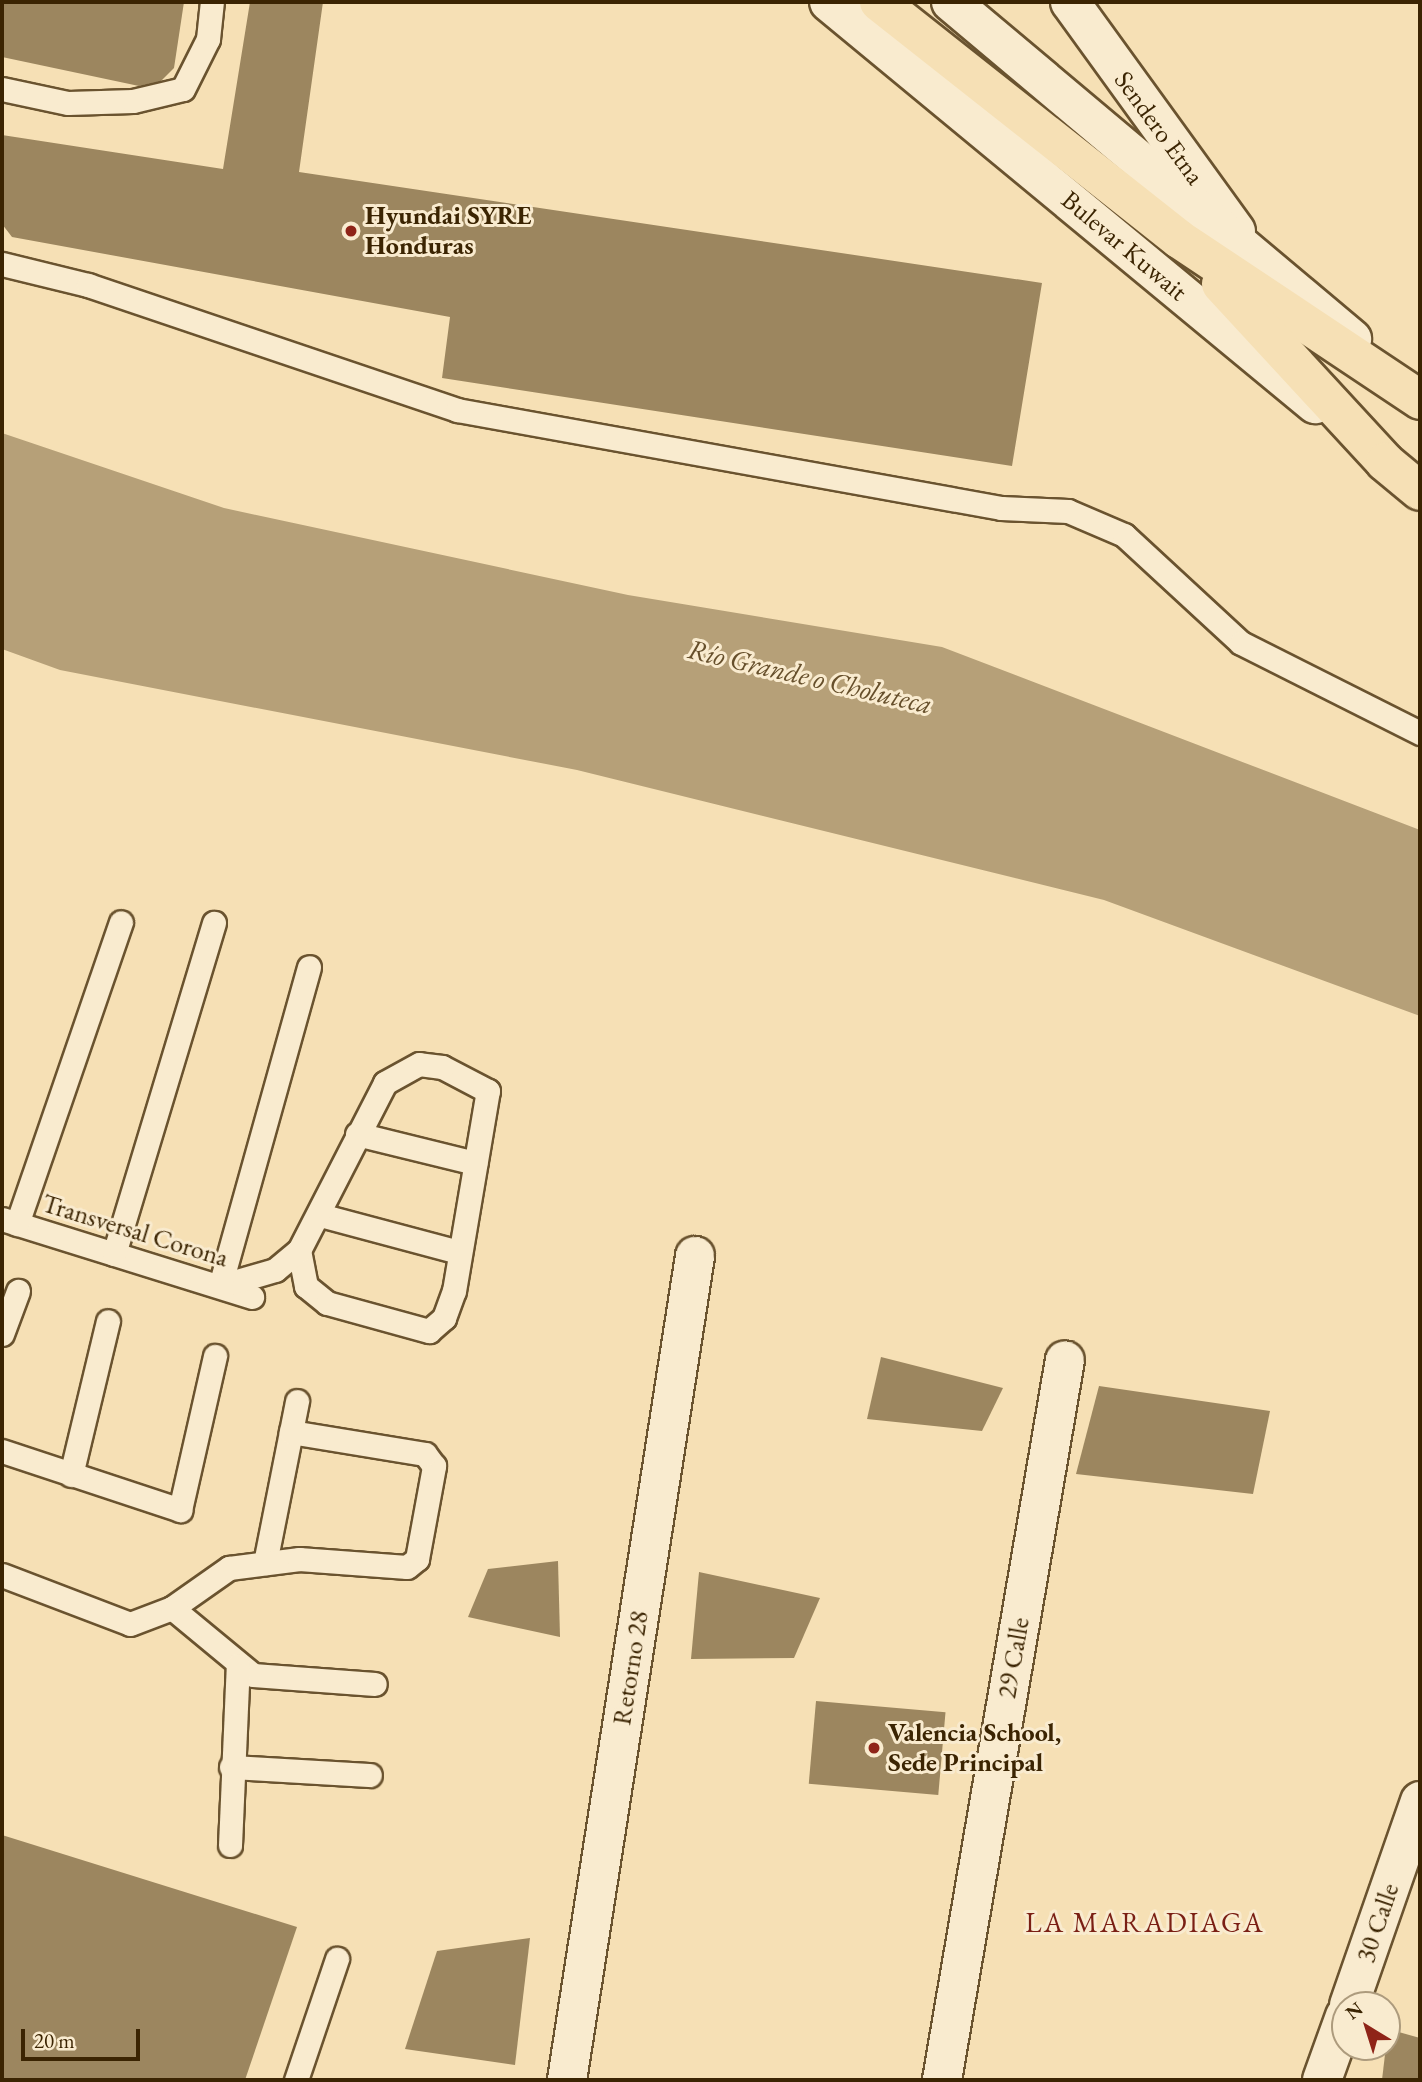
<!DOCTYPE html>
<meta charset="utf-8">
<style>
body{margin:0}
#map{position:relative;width:1422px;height:2082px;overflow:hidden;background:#f6e0b5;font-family:"EB Garamond",serif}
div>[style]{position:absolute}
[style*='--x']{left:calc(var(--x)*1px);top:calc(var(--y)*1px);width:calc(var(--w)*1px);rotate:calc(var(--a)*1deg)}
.water>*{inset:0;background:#b6a078}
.building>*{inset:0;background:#9c865f;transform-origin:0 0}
.roads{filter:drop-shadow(2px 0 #6a532f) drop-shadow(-2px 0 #6a532f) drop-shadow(0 2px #6a532f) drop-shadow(0 -2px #6a532f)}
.service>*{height:23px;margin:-11.5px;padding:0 11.5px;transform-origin:11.5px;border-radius:11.5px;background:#f9ebcf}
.minor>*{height:38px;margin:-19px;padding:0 19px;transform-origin:19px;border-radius:19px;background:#f9ebcf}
.secondary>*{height:38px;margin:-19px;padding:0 19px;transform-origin:19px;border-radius:19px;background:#f9ebcf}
.primary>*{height:38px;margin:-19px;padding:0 19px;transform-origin:19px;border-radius:19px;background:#f6e0b5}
.dots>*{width:19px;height:19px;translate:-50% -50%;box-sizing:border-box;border:4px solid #f9ebcf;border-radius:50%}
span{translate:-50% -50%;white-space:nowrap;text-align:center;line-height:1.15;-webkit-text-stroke:6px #f9ebcf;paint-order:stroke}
.street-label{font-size:26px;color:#3b2402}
.poi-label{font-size:26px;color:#3b2402;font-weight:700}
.left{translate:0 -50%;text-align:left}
.water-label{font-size:28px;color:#664f2b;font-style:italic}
.neighbourhood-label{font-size:28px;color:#7a1f14;letter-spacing:2px}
.frame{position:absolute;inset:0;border:4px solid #3b2402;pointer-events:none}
.north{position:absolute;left:1331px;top:1991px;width:70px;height:70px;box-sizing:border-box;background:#f9ebcf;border:2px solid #ad9b7d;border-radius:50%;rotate:322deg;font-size:19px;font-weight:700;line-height:28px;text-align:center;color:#3b2402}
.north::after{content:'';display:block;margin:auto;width:24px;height:32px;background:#8f2418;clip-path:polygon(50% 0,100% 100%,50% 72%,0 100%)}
.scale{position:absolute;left:21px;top:2029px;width:119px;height:32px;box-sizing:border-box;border:4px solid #3b2402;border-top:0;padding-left:9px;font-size:21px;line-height:24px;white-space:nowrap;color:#3b2402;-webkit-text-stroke:5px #f9ebcf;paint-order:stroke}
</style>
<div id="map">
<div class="water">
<div style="clip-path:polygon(2px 433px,224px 508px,628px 595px,942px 647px,1420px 830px,1420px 1016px,1104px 900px,577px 770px,60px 670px,2px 649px)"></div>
</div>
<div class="building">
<div style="clip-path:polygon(2px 2px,184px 2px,174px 68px,161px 81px,139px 86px,2px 57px)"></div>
<div style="clip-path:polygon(250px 2px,323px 2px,299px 172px,1042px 283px,1012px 466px,442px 378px,450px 317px,12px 237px,2px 224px,2px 135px,223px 169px)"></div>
<div style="clip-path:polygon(881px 1357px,1003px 1388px,982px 1431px,867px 1419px)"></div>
<div style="clip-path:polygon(1099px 1386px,1270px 1411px,1253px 1494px,1076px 1474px)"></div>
<div style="clip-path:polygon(558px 1561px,560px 1637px,468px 1617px,488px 1569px)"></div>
<div style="clip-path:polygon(699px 1572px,820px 1598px,794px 1658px,691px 1659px)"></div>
<div style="left:816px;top:1701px;width:130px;height:83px;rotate:5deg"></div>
<div style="clip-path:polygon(2px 1835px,297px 1927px,245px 2080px,2px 2080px)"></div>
<div style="clip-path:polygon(530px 1938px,515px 2065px,405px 2049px,437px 1951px)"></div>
<div style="clip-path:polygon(1388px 2029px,1420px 2038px,1420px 2080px,1382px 2080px)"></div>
</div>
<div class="roads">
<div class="service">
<div style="--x:2;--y:89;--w:67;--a:12"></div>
<div style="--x:68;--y:103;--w:65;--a:-1.8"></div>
<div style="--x:133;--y:101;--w:51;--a:-13.5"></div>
<div style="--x:183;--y:89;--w:56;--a:-63.4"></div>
<div style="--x:208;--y:39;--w:37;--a:-84"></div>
<div style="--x:2;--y:264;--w:89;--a:13.7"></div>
<div style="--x:88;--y:285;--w:390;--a:18.7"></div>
<div style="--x:457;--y:410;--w:553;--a:10.21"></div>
<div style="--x:1001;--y:508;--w:67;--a:2.6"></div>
<div style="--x:1068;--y:511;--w:61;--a:23.2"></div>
<div style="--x:1124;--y:535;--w:159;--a:42.7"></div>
<div style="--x:1241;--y:643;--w:200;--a:26.7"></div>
<div style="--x:357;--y:1134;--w:122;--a:13.8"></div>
<div style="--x:320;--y:1215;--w:144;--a:14.9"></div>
<div style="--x:2;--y:1219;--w:262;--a:17.3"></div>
<div style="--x:17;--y:1224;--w:319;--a:-71"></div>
<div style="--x:299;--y:1250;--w:37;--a:79"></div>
<div style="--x:306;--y:1286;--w:27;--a:39"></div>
<div style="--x:327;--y:1303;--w:106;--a:15.4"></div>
<div style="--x:429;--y:1331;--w:20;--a:-41"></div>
<div style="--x:444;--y:1318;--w:29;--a:-70"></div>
<div style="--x:454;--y:1291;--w:203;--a:-80.4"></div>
<div style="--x:488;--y:1091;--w:52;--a:-152.4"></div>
<div style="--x:442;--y:1067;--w:23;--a:-173"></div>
<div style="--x:419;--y:1064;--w:39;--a:151"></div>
<div style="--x:385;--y:1083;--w:188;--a:117.2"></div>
<div style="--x:299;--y:1250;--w:31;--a:140"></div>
<div style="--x:275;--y:1270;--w:57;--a:163.8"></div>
<div style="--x:220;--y:1286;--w:331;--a:-74.4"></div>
<div style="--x:114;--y:1254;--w:346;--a:-73.2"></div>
<div style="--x:2;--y:1334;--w:46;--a:-69.6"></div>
<div style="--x:2;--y:1451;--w:188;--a:18.3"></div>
<div style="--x:180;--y:1510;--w:158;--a:-77.2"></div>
<div style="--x:71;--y:1475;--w:158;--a:-76.5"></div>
<div style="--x:265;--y:1563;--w:165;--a:-78.8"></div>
<div style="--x:2;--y:1575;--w:137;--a:20.9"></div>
<div style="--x:130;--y:1624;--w:45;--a:-20.9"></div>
<div style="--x:172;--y:1608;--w:70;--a:-35.1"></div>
<div style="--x:229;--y:1568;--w:71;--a:-7.3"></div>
<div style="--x:299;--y:1559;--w:108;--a:4.2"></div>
<div style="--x:407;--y:1567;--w:13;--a:-39"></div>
<div style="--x:417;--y:1559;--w:95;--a:-79.6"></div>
<div style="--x:434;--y:1466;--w:15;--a:-127"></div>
<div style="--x:425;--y:1454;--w:136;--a:-170.7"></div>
<div style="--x:172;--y:1608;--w:105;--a:39.6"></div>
<div style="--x:253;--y:1675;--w:122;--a:4.2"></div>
<div style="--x:231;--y:1767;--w:139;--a:3.3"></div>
<div style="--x:230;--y:1845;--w:180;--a:-87.5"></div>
<div style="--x:296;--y:2080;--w:128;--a:-71.3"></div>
</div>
<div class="minor">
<div style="--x:1070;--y:2;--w:283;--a:54.1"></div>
<div style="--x:1349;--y:2005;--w:216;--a:-70.8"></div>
<div style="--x:567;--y:2080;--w:834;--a:-81.17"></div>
<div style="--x:942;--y:2080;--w:730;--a:-80.31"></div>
<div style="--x:1322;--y:2080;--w:68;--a:-70.2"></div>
</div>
<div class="secondary">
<div style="--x:829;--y:2;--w:631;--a:39.6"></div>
<div style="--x:951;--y:2;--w:524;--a:40.04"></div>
</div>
<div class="primary">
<div style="--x:879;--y:2;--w:382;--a:38.3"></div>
<div style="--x:1179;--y:239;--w:290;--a:33.7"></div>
<div style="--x:1221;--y:284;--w:242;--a:47.3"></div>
<div style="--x:1385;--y:462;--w:45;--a:39.6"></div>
</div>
</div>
<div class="dots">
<div style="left:351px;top:231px;background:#8f2418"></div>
<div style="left:874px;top:1748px;background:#8f2418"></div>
</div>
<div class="street-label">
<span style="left:1159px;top:128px;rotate:54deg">Sendero Etna</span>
<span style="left:1124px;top:246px;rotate:40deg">Bulevar Kuwait</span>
<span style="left:135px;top:1231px;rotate:17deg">Transversal Corona</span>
<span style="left:1014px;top:1658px;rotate:-80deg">29 Calle</span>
<span style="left:631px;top:1668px;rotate:-81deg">Retorno 28</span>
<span style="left:1378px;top:1923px;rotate:-71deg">30 Calle</span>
</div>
<div class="poi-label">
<span class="left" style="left:365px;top:231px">Hyundai SYRE<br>Honduras</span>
<span class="left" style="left:888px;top:1748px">Valencia School,<br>Sede Principal</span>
</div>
<div class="water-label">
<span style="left:810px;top:676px;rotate:13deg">Río Grande o Choluteca</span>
</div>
<div class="neighbourhood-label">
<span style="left:1145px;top:1922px">LA MARADIAGA</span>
</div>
<div class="frame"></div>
<div class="north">N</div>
<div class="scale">20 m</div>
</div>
